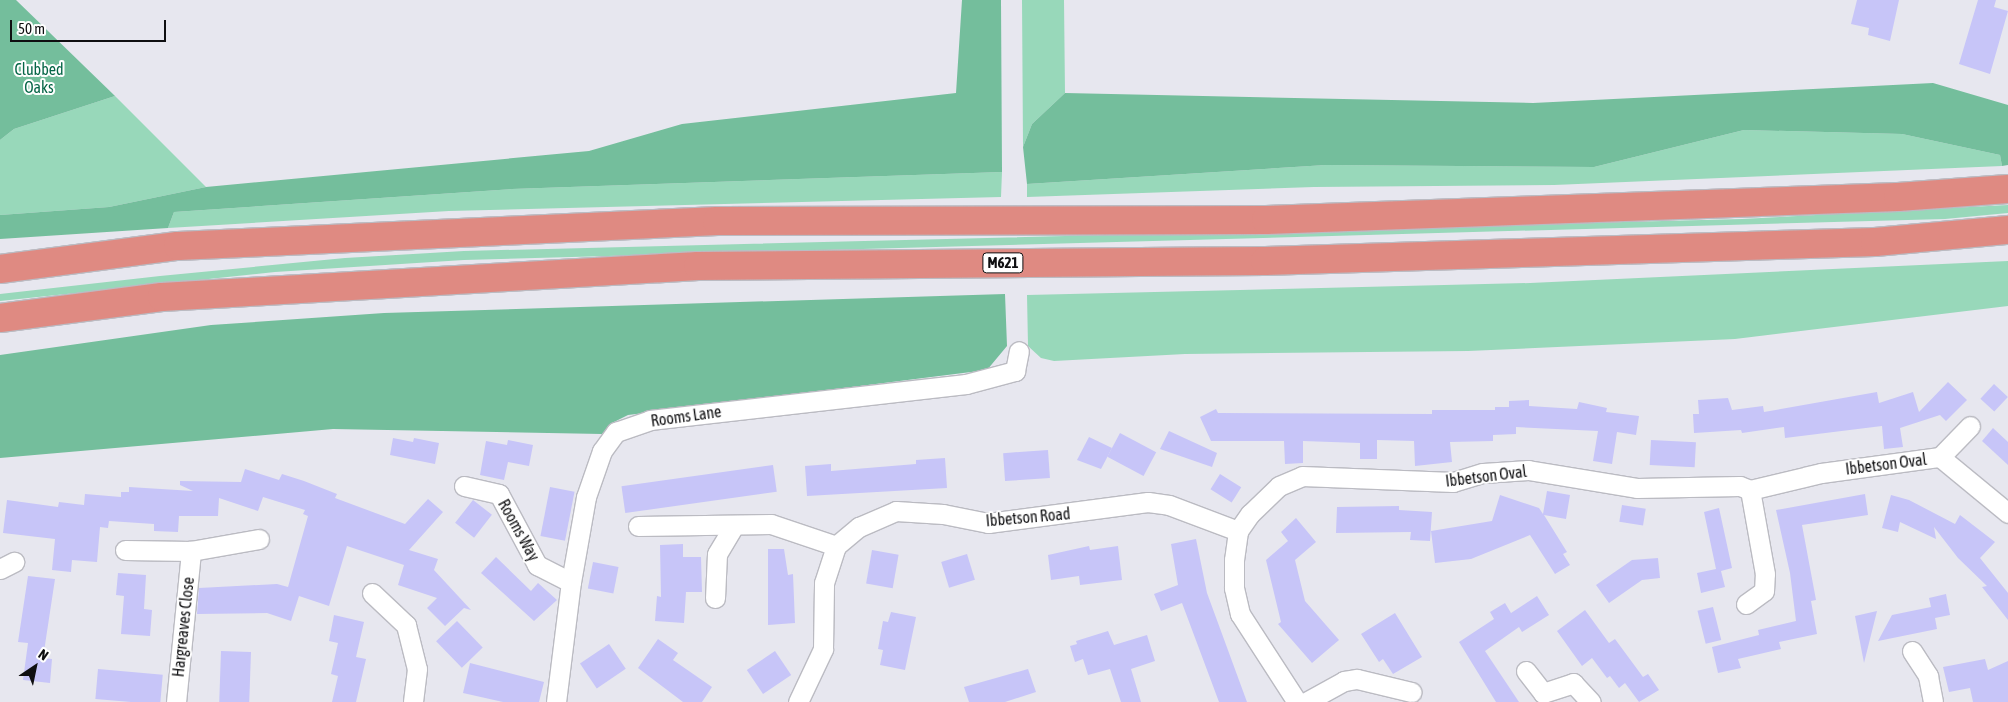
<!DOCTYPE html>
<style>
body{margin:0}
#map{position:relative;width:2008px;height:702px;overflow:hidden;background:#e7e7ef;font-family:"Asap Condensed",sans-serif}
div>[style]{position:absolute}
[style*='--x']{left:calc(var(--x)*1px);top:calc(var(--y)*1px);width:calc(var(--w)*1px);rotate:calc(var(--a)*1deg)}
.green>*{inset:0;background:#98d8ba}
.forest>*{inset:0;background:#74be9c}
.building>*{inset:0;background:#c7c5f8;transform-origin:0 0}
.roads{filter:drop-shadow(1px 0 #bbbbc2) drop-shadow(-1px 0 #bbbbc2) drop-shadow(0 1px #bbbbc2) drop-shadow(0 -1px #bbbbc2)}
.street>*{height:19px;margin:-9.5px;padding:0 9.5px;transform-origin:9.5px;border-radius:9.5px;background:#fff}
.highway>*{height:28px;margin:-14px;padding:0 14px;transform-origin:14px;border-radius:14px;background:#df8a82}
span{translate:-50% -50%;white-space:nowrap;text-align:center;line-height:1.15;-webkit-text-stroke:4px #fff;paint-order:stroke}
.shield-label span{padding:1px 4px;background:#fff;border:1px solid;border-radius:4px;-webkit-text-stroke-width:0}
.shield-label{font-size:15px;color:#0f0f11;font-weight:700}
.park-label{font-size:16px;color:#066647}
.street-label{font-size:16px;color:#0f0f11}
.north{position:absolute;left:10px;top:642px;width:50px;height:50px;-webkit-text-stroke:4px #fff;paint-order:stroke;rotate:34deg;font-size:14px;font-weight:700;line-height:20px;text-align:center;color:#0f0f11}
.north::after{content:'';display:block;margin:auto;width:18px;height:22px;background:#0f0f11;clip-path:polygon(50% 0,100% 100%,50% 72%,0 100%)}
.scale{position:absolute;left:10px;top:20px;width:156px;height:22px;box-sizing:border-box;border:2px solid #0f0f11;border-top:0;padding-left:6px;font-size:15px;line-height:18px;white-space:nowrap;color:#0f0f11;-webkit-text-stroke:4px #fff;paint-order:stroke}
</style>
<div id="map">
<div class="green">
<div style="clip-path:polygon(1022px 0,1064px 0,1065px 93px,1032px 124px,1023px 147px)"></div>
<div style="clip-path:polygon(115px 96px,206px 187px,109px 207px,0 215px,0 140px,14px 129px)"></div>
<div style="clip-path:polygon(1744px 130px,1902px 134px,2000px 155px,2002px 166px,1554px 185px,1314px 187px,1027px 197px,1027px 184px,1326px 165px,1594px 167px)"></div>
<div style="clip-path:polygon(1002px 172px,1001px 197px,449px 211px,168px 228px,174px 212px,512px 189px)"></div>
<div style="clip-path:polygon(2008px 205px,2008px 213px,1945px 219px,464px 260px,275px 272px,0 301px,0 294px,160px 276px,345px 258px,464px 251px,1742px 219px)"></div>
<div style="clip-path:polygon(2008px 261px,2008px 306px,1735px 339px,1468px 351px,1185px 354px,1054px 361px,1041px 358px,1028px 346px,1027px 295px,1530px 283px)"></div>
</div>
<div class="forest">
<div style="clip-path:polygon(0 0,16px 0,115px 96px,14px 129px,0 140px)"></div>
<div style="clip-path:polygon(962px 0,1001px 0,1002px 172px,512px 189px,174px 212px,168px 228px,0 239px,0 215px,109px 207px,206px 187px,589px 151px,682px 124px,956px 93px)"></div>
<div style="clip-path:polygon(1933px 83px,2008px 105px,2008px 165px,2002px 166px,2000px 155px,1902px 134px,1744px 130px,1594px 167px,1326px 165px,1027px 184px,1023px 147px,1032px 124px,1065px 93px,1533px 103px)"></div>
<div style="clip-path:polygon(1005px 294px,1007px 346px,987px 370px,628px 415px,612px 423px,602px 434px,333px 429px,0 458px,0 355px,211px 325px,384px 313px)"></div>
</div>
<div class="building">
<div style="clip-path:polygon(1857px 0,1899px 0,1890px 41px,1868px 35px,1869px 28px,1851px 24px)"></div>
<div style="clip-path:polygon(1978px 0,1996px 0,1994px 7px,2008px 11px,1990px 74px,1959px 64px)"></div>
<div style="clip-path:polygon(1948px 382px,1967px 400px,1946px 421px,1940px 415px,1900px 428px,1903px 447px,1884px 449px,1882px 426px,1785px 438px,1784px 427px,1742px 433px,1741px 430px,1694px 433px,1693px 414px,1699px 414px,1698px 400px,1728px 398px,1732px 410px,1763px 406px,1764px 412px,1877px 392px,1879px 403px,1913px 392px,1919px 412px)"></div>
<div style="left:1994px;top:384px;width:19px;height:20px;rotate:43deg"></div>
<div style="clip-path:polygon(1529px 400px,1529px 406px,1577px 409px,1579px 402px,1607px 408px,1606px 412px,1639px 416px,1636px 435px,1617px 432px,1612px 464px,1593px 461px,1598px 431px,1516px 427px,1516px 434px,1493px 435px,1493px 441px,1450px 442px,1452px 462px,1415px 466px,1414px 441px,1377px 440px,1377px 459px,1360px 459px,1360px 443px,1303px 441px,1303px 463px,1285px 464px,1284px 441px,1211px 441px,1200px 417px,1216px 409px,1218px 413px,1432px 414px,1432px 410px,1495px 410px,1495px 407px,1509px 407px,1509px 401px)"></div>
<div style="clip-path:polygon(1993px 428px,2008px 442px,2008px 465px,1982px 441px)"></div>
<div style="clip-path:polygon(1169px 431px,1217px 453px,1212px 467px,1160px 449px)"></div>
<div style="left:1120px;top:433px;width:41px;height:27px;rotate:28deg"></div>
<div style="clip-path:polygon(1089px 437px,1112px 448px,1101px 469px,1077px 460px)"></div>
<div style="clip-path:polygon(393px 438px,413px 442px,414px 438px,439px 443px,435px 464px,390px 455px)"></div>
<div style="clip-path:polygon(508px 440px,533px 445px,529px 466px,508px 462px,504px 480px,480px 475px,486px 441px,507px 445px)"></div>
<div style="left:1651px;top:440px;width:45px;height:25px;rotate:3deg"></div>
<div style="left:1048px;top:450px;width:28px;height:45px;rotate:86deg"></div>
<div style="clip-path:polygon(945px 458px,947px 488px,807px 496px,805px 466px,831px 464px,831px 471px,916px 464px,916px 460px)"></div>
<div style="left:773px;top:465px;width:27px;height:153px;rotate:82deg"></div>
<div style="clip-path:polygon(245px 469px,279px 480px,282px 474px,304px 481px,337px 494px,335px 498px,405px 524px,428px 499px,443px 512px,409px 550px,438px 559px,434px 570px,471px 610px,464px 608px,445px 626px,427px 608px,437px 598px,398px 585px,404px 565px,347px 546px,329px 606px,299px 596px,291px 621px,267px 613px,197px 614px,199px 588px,277px 584px,288px 587px,308px 516px,303px 514px,305px 510px,263px 497px,258px 511px,219px 498px,218px 516px,179px 516px,178px 532px,154px 531px,154px 524px,109px 521px,108px 528px,100px 527px,97px 562px,72px 560px,71px 572px,52px 570px,55px 539px,3px 533px,7px 500px,58px 507px,59px 502px,84px 505px,85px 494px,121px 497px,121px 492px,129px 492px,129px 487px,193px 491px,180px 485px,180px 481px,241px 482px)"></div>
<div style="left:1220px;top:474px;width:25px;height:18px;rotate:32deg"></div>
<div style="left:550px;top:487px;width:25px;height:50px;rotate:11deg"></div>
<div style="clip-path:polygon(1547px 491px,1570px 495px,1566px 519px,1544px 515px,1567px 552px,1563px 554px,1570px 565px,1555px 574px,1530px 535px,1471px 559px,1435px 563px,1431px 531px,1492px 521px,1500px 495px,1539px 508px,1543px 514px)"></div>
<div style="clip-path:polygon(1865px 494px,1868px 515px,1802px 525px,1816px 600px,1811px 601px,1817px 634px,1779px 642px,1781px 649px,1738px 659px,1741px 668px,1718px 673px,1712px 647px,1759px 635px,1758px 630px,1796px 621px,1790px 573px,1776px 510px)"></div>
<div style="clip-path:polygon(1891px 495px,1909px 500px,1955px 524px,1960px 515px,1995px 542px,1980px 558px,2008px 593px,2008px 620px,1982px 587px,1987px 586px,1958px 558px,1934px 527px,1936px 539px,1900px 522px,1898px 532px,1882px 528px)"></div>
<div style="left:473px;top:500px;width:24px;height:29px;rotate:38deg"></div>
<div style="left:1622px;top:505px;width:24px;height:17px;rotate:9deg"></div>
<div style="clip-path:polygon(1399px 506px,1399px 510px,1432px 512px,1430px 541px,1410px 540px,1411px 532px,1336px 533px,1337px 507px)"></div>
<div style="clip-path:polygon(1719px 508px,1732px 568px,1721px 571px,1725px 587px,1701px 593px,1697px 573px,1716px 569px,1704px 512px)"></div>
<div style="clip-path:polygon(1296px 518px,1316px 542px,1295px 560px,1305px 601px,1339px 640px,1312px 663px,1278px 624px,1281px 622px,1266px 560px,1288px 541px,1281px 532px)"></div>
<div style="clip-path:polygon(1196px 539px,1207px 593px,1247px 702px,1219px 702px,1182px 603px,1161px 611px,1154px 594px,1178px 585px,1171px 544px)"></div>
<div style="clip-path:polygon(683px 544px,683px 557px,701px 557px,702px 592px,686px 592px,684px 623px,655px 621px,657px 596px,661px 597px,660px 545px)"></div>
<div style="clip-path:polygon(1089px 546px,1090px 550px,1118px 546px,1122px 580px,1080px 585px,1079px 576px,1051px 580px,1048px 555px)"></div>
<div style="clip-path:polygon(768px 549px,784px 549px,788px 575px,793px 574px,795px 623px,768px 625px)"></div>
<div style="left:872px;top:550px;width:27px;height:34px;rotate:10deg"></div>
<div style="left:967px;top:554px;width:27px;height:27px;rotate:73deg"></div>
<div style="clip-path:polygon(496px 557px,531px 591px,538px 583px,557px 600px,534px 621px,481px 573px)"></div>
<div style="clip-path:polygon(1658px 558px,1660px 578px,1642px 580px,1609px 603px,1596px 585px,1632px 560px)"></div>
<div style="left:593px;top:562px;width:26px;height:27px;rotate:11deg"></div>
<div style="clip-path:polygon(118px 573px,146px 575px,144px 609px,152px 610px,150px 636px,121px 634px,124px 596px,116px 595px)"></div>
<div style="clip-path:polygon(28px 576px,55px 579px,43px 658px,52px 659px,50px 683px,23px 680px,28px 643px,18px 642px)"></div>
<div style="clip-path:polygon(1946px 594px,1950px 615px,1935px 618px,1937px 629px,1878px 641px,1892px 615px,1931px 607px,1929px 598px)"></div>
<div style="clip-path:polygon(1537px 596px,1549px 615px,1522px 632px,1519px 627px,1485px 651px,1519px 702px,1496px 702px,1459px 642px,1494px 619px,1490px 612px,1505px 603px,1511px 613px)"></div>
<div style="left:1713px;top:607px;width:34px;height:16px;rotate:76deg"></div>
<div style="clip-path:polygon(1585px 610px,1609px 643px,1615px 639px,1643px 677px,1648px 674px,1659px 690px,1639px 702px,1625px 683px,1619px 688px,1610px 676px,1607px 678px,1592px 658px,1582px 666px,1557px 631px)"></div>
<div style="clip-path:polygon(1877px 611px,1864px 663px,1855px 616px)"></div>
<div style="clip-path:polygon(891px 612px,916px 617px,905px 670px,880px 665px,883px 650px,878px 649px,883px 621px,888px 622px)"></div>
<div style="clip-path:polygon(1395px 613px,1422px 657px,1393px 674px,1383px 659px,1379px 662px,1361px 634px)"></div>
<div style="clip-path:polygon(334px 615px,364px 622px,356px 657px,366px 659px,356px 702px,332px 702px,338px 676px,331px 674px,338px 643px,329px 641px)"></div>
<div style="left:457px;top:621px;width:37px;height:29px;rotate:46deg"></div>
<div style="clip-path:polygon(1108px 631px,1114px 645px,1147px 635px,1155px 661px,1131px 669px,1141px 702px,1121px 702px,1110px 669px,1088px 675px,1083px 659px,1075px 662px,1070px 646px,1077px 644px,1076px 641px)"></div>
<div style="clip-path:polygon(658px 639px,678px 653px,673px 660px,712px 687px,702px 702px,683px 702px,638px 668px)"></div>
<div style="left:609px;top:644px;width:30px;height:35px;rotate:56deg"></div>
<div style="left:221px;top:651px;width:30px;height:51px;rotate:2deg"></div>
<div style="left:775px;top:651px;width:29px;height:34px;rotate:56deg"></div>
<div style="clip-path:polygon(1985px 659px,1988px 670px,2008px 661px,2008px 702px,1973px 702px,1970px 688px,1949px 692px,1943px 667px)"></div>
<div style="clip-path:polygon(470px 663px,544px 682px,539px 702px,503px 702px,463px 693px)"></div>
<div style="left:98px;top:669px;width:65px;height:30px;rotate:5deg"></div>
<div style="clip-path:polygon(1028px 669px,1036px 692px,1005px 702px,969px 702px,964px 687px)"></div>
</div>
<div class="roads">
<div class="street">
<div style="--x:1940;--y:457;--w:43;--a:-45.9"></div>
<div style="--x:464;--y:486;--w:36;--a:13"></div>
<div style="--x:499;--y:494;--w:81;--a:61.8"></div>
<div style="--x:537;--y:565;--w:38;--a:27"></div>
<div style="--x:638;--y:526;--w:133;--a:-0.9"></div>
<div style="--x:771;--y:524;--w:69;--a:18.7"></div>
<div style="--x:125;--y:550;--w:66;--a:0.9"></div>
<div style="--x:0;--y:569;--w:16;--a:-27"></div>
<div style="--x:372;--y:593;--w:47;--a:43.3"></div>
<div style="--x:406;--y:625;--w:45;--a:76"></div>
<div style="--x:417;--y:669;--w:33;--a:97"></div>
<div style="--x:715;--y:598;--w:44;--a:-87.4"></div>
<div style="--x:717;--y:554;--w:31;--a:-59"></div>
<div style="--x:1746;--y:604;--w:22;--a:-36"></div>
<div style="--x:1764;--y:591;--w:17;--a:-87"></div>
<div style="--x:1765;--y:574;--w:85;--a:-100.1"></div>
<div style="--x:1912;--y:651;--w:30;--a:57"></div>
<div style="--x:1928;--y:676;--w:26;--a:79"></div>
<div style="--x:1526;--y:671;--w:28;--a:52"></div>
<div style="--x:1543;--y:693;--w:32;--a:-18"></div>
<div style="--x:1573;--y:683;--w:26;--a:47"></div>
<div style="--x:176;--y:702;--w:152;--a:-84.3"></div>
<div style="--x:191;--y:551;--w:69;--a:-10"></div>
<div style="--x:556;--y:702;--w:121;--a:-82.9"></div>
<div style="--x:571;--y:582;--w:86;--a:-80"></div>
<div style="--x:586;--y:497;--w:49;--a:-70.8"></div>
<div style="--x:602;--y:451;--w:24;--a:-54"></div>
<div style="--x:616;--y:432;--w:36;--a:-19"></div>
<div style="--x:650;--y:420;--w:318;--a:-6.5"></div>
<div style="--x:966;--y:384;--w:51;--a:-14.9"></div>
<div style="--x:1015;--y:371;--w:20;--a:-79"></div>
<div style="--x:798;--y:702;--w:59;--a:-64.7"></div>
<div style="--x:823;--y:649;--w:66;--a:-89.1"></div>
<div style="--x:824;--y:583;--w:39;--a:-72"></div>
<div style="--x:836;--y:546;--w:30;--a:-40"></div>
<div style="--x:859;--y:527;--w:40;--a:-23.4"></div>
<div style="--x:896;--y:511;--w:47;--a:3.7"></div>
<div style="--x:943;--y:514;--w:46;--a:11.3"></div>
<div style="--x:988;--y:523;--w:161;--a:-7.5"></div>
<div style="--x:1148;--y:502;--w:21;--a:8"></div>
<div style="--x:1169;--y:505;--w:74;--a:20.6"></div>
<div style="--x:1297;--y:702;--w:105;--a:-122.9"></div>
<div style="--x:1240;--y:614;--w:27;--a:-103"></div>
<div style="--x:1234;--y:588;--w:28;--a:-90"></div>
<div style="--x:1234;--y:560;--w:29;--a:-82"></div>
<div style="--x:1238;--y:531;--w:21;--a:-55"></div>
<div style="--x:1250;--y:514;--w:40;--a:-44"></div>
<div style="--x:1279;--y:486;--w:25;--a:-23"></div>
<div style="--x:1302;--y:476;--w:151;--a:2.3"></div>
<div style="--x:1453;--y:482;--w:31;--a:-17"></div>
<div style="--x:1483;--y:473;--w:45;--a:-3.8"></div>
<div style="--x:1528;--y:470;--w:110;--a:9.4"></div>
<div style="--x:1637;--y:488;--w:103;--a:-1.1"></div>
<div style="--x:1740;--y:486;--w:11;--a:22"></div>
<div style="--x:1750;--y:490;--w:73;--a:-13.5"></div>
<div style="--x:1821;--y:473;--w:120;--a:-7.7"></div>
<div style="--x:1940;--y:457;--w:88;--a:39.5"></div>
<div style="--x:1306;--y:702;--w:43;--a:-28.9"></div>
<div style="--x:1344;--y:681;--w:13;--a:-9"></div>
<div style="--x:1357;--y:679;--w:56;--a:13.5"></div>
</div>
<div class="highway">
<div style="--x:0;--y:269;--w:179;--a:-7.4"></div>
<div style="--x:178;--y:246;--w:540;--a:-2.66"></div>
<div style="--x:717;--y:221;--w:549;--a:-0.1"></div>
<div style="--x:1266;--y:220;--w:632;--a:-2.08"></div>
<div style="--x:1898;--y:197;--w:110;--a:-4.2"></div>
<div style="--x:0;--y:318;--w:163;--a:-7.4"></div>
<div style="--x:162;--y:297;--w:537;--a:-3.31"></div>
<div style="--x:698;--y:266;--w:567;--a:-0.51"></div>
<div style="--x:1265;--y:261;--w:610;--a:-1.78"></div>
<div style="--x:1875;--y:242;--w:134;--a:-5.2"></div>
</div>
</div>
<div class="shield-label">
<span style="left:1003px;top:263px">M621</span>
</div>
<div class="park-label">
<span style="left:39px;top:78px">Clubbed<br>Oaks</span>
</div>
<div class="street-label">
<span style="left:686px;top:416px;rotate:-8deg">Rooms Lane</span>
<span style="left:1886px;top:464px;rotate:-7deg">Ibbetson Oval</span>
<span style="left:1486px;top:476px;rotate:-7deg">Ibbetson Oval</span>
<span style="left:1028px;top:517px;rotate:-5deg">Ibbetson Road</span>
<span style="left:519px;top:530px;rotate:61deg">Rooms Way</span>
<span style="left:183px;top:627px;rotate:-84deg">Hargreaves Close</span>
</div>
<div class="north">N</div>
<div class="scale">50 m</div>
</div>
